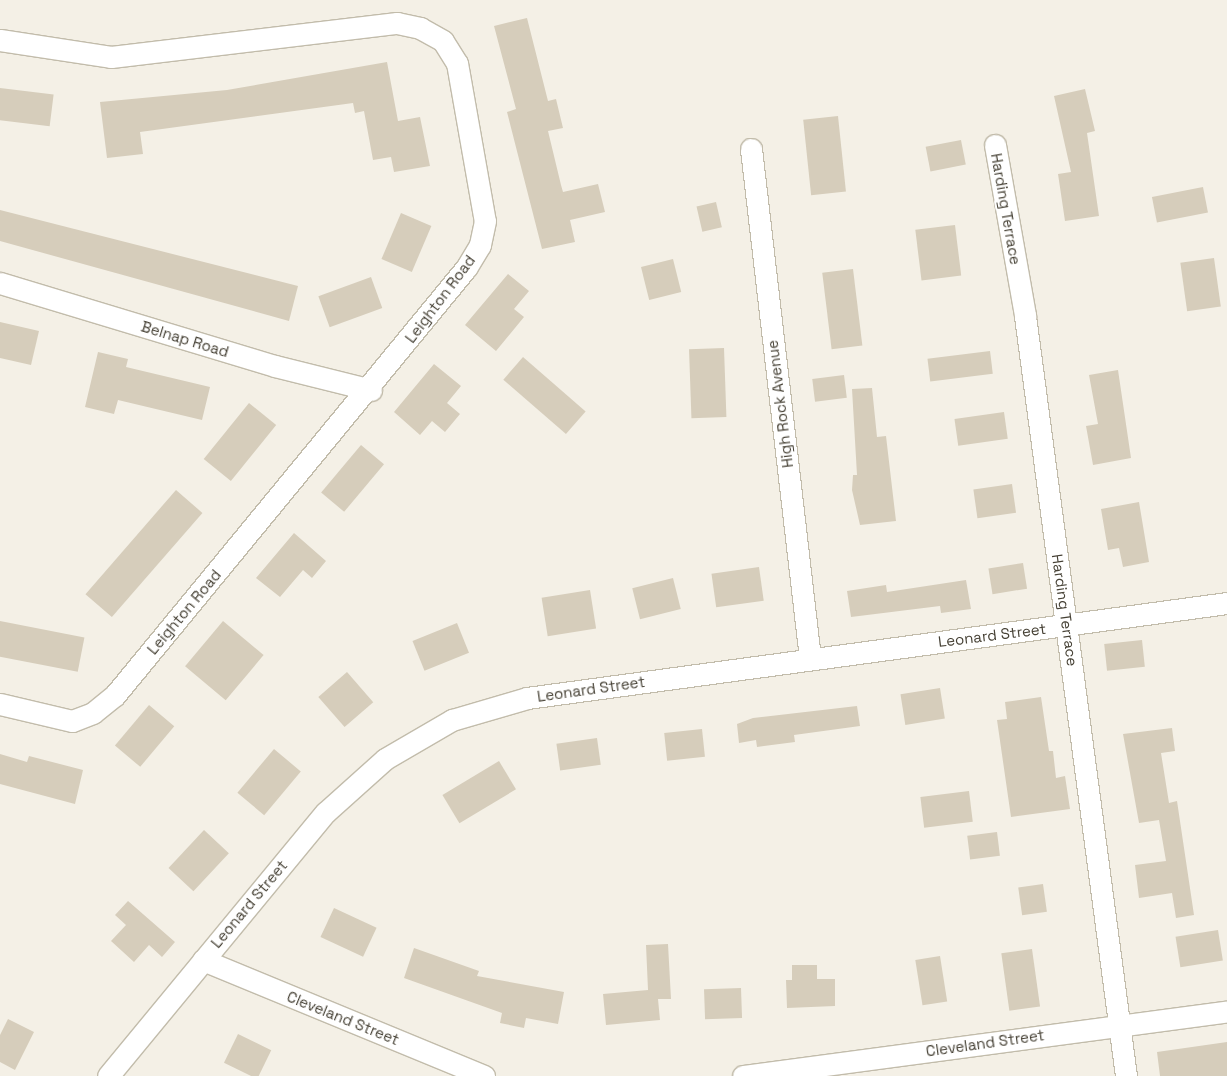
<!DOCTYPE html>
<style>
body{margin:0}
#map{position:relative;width:1227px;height:1076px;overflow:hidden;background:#f4f0e6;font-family:"Space Grotesk",sans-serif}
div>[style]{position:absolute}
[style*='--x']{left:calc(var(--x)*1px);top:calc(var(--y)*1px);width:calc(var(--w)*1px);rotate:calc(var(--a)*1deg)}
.building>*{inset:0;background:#d6cdbb;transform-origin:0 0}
.roads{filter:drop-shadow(1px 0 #c2bcab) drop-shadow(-1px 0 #c2bcab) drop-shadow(0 1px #c2bcab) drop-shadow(0 -1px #c2bcab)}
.minor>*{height:21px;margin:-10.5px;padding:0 10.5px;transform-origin:10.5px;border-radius:10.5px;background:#fff}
span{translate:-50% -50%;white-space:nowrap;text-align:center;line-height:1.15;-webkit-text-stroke:4px #fff;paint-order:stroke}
.street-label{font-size:15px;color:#464135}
</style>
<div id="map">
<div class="building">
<div style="clip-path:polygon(527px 18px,548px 101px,556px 99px,563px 128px,548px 131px,561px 185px,563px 192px,598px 184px,605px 212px,570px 220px,575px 242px,542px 249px,507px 112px,516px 109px,494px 26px)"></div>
<div style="clip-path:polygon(387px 62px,398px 121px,420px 117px,430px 166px,394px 172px,391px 157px,373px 160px,364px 111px,355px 113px,353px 103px,140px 132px,143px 154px,107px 158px,100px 102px,227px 90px)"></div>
<div style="left:0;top:88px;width:54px;height:32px;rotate:7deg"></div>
<div style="clip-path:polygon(1085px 89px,1095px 131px,1087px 133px,1099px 216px,1065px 221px,1058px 174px,1071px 172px,1054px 96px)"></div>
<div style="left:838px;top:116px;width:76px;height:35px;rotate:84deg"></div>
<div style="left:961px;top:140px;width:25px;height:36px;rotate:79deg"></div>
<div style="left:1203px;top:187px;width:26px;height:52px;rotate:79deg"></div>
<div style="left:716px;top:202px;width:26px;height:20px;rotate:77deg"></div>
<div style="clip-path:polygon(0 210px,298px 286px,289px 321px,0 241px)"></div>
<div style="left:401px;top:213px;width:33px;height:50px;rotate:23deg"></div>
<div style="left:955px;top:225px;width:51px;height:40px;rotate:83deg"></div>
<div style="left:1214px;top:258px;width:49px;height:34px;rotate:82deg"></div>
<div style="left:673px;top:259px;width:34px;height:33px;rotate:76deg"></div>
<div style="left:853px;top:269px;width:77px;height:31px;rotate:83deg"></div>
<div style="clip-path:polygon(508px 274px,529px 291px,514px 309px,524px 317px,496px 351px,465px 325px)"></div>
<div style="left:371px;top:277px;width:33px;height:56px;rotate:70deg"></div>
<div style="clip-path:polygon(0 322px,39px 331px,31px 365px,0 358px)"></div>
<div style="left:724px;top:348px;width:69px;height:35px;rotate:88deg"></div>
<div style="left:990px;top:351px;width:23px;height:63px;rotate:83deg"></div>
<div style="clip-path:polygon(98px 352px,128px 359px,126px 367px,210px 387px,202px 420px,118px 400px,114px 414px,85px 407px)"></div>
<div style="left:523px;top:357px;width:83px;height:30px;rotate:41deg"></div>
<div style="clip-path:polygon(434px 364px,461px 386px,447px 403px,460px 414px,445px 432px,432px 421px,420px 435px,394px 412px)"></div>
<div style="clip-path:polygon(1118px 370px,1131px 458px,1093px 465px,1086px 426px,1098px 424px,1089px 375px)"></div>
<div style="left:844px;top:375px;width:23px;height:32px;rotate:83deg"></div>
<div style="clip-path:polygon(872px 388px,877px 437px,886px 436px,896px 521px,860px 525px,852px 490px,853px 475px,857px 475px,852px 389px)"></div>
<div style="left:249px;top:403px;width:35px;height:72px;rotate:39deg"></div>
<div style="left:1004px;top:412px;width:27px;height:50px;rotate:82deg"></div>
<div style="left:361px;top:445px;width:30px;height:62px;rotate:40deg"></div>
<div style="left:1012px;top:484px;width:29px;height:39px;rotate:82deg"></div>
<div style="left:176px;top:490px;width:35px;height:138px;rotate:41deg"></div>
<div style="clip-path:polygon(1139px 502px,1149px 562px,1123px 567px,1119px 548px,1108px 550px,1101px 509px)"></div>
<div style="clip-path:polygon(294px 533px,326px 561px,312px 578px,303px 570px,280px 597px,256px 578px)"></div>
<div style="left:1023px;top:563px;width:26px;height:35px;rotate:81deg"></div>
<div style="left:759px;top:567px;width:34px;height:48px;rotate:82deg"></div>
<div style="left:673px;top:578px;width:32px;height:42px;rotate:76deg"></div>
<div style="clip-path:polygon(966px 580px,971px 609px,941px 613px,940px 606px,851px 617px,847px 591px,886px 585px,887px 592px)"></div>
<div style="left:590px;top:590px;width:39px;height:49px;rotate:81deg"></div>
<div style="left:0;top:621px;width:86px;height:35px;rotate:11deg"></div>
<div style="left:223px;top:621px;width:53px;height:59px;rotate:40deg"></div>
<div style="left:457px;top:623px;width:32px;height:48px;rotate:68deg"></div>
<div style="left:1142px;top:640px;width:27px;height:38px;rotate:84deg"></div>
<div style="left:347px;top:672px;width:40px;height:38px;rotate:49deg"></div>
<div style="left:940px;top:688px;width:31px;height:40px;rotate:81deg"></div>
<div style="clip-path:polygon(1041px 697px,1049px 751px,1053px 751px,1056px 778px,1065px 776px,1070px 809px,1011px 817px,997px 720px,1007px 719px,1005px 702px)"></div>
<div style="left:149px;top:705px;width:33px;height:53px;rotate:40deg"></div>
<div style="clip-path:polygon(857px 706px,860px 726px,794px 735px,795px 742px,757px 747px,756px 740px,739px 743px,737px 724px,753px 718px)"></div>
<div style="clip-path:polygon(1172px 728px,1175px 751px,1161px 753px,1169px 803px,1177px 801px,1194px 915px,1176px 918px,1172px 893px,1139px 898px,1135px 865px,1166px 861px,1159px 820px,1139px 823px,1123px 734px)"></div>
<div style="left:702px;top:729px;width:28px;height:38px;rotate:84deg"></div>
<div style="left:597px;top:738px;width:27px;height:41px;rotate:82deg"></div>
<div style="left:274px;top:749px;width:35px;height:57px;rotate:40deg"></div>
<div style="clip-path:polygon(0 754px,27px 762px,29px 756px,83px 770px,75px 804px,0 784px)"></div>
<div style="left:499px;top:761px;width:33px;height:66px;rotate:59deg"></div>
<div style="left:969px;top:791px;width:31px;height:49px;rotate:83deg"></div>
<div style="left:204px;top:830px;width:34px;height:52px;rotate:43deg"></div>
<div style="left:997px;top:832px;width:24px;height:30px;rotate:83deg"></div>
<div style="left:1043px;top:884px;width:28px;height:25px;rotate:82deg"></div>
<div style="clip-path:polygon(128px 901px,175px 942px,162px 957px,149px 945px,134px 962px,111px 941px,126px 925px,115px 915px)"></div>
<div style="left:334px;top:908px;width:47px;height:32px;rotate:25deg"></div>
<div style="left:1218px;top:930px;width:31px;height:43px;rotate:81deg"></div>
<div style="clip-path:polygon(668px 944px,671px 999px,658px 999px,660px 1020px,606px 1025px,603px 994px,648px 990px,646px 945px)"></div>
<div style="clip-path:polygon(414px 948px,479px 971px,477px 976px,564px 992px,558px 1024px,526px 1018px,524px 1028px,500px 1023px,502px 1013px,404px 978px)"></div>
<div style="left:1032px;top:949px;width:58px;height:31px;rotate:82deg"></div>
<div style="left:940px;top:956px;width:46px;height:25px;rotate:81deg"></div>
<div style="clip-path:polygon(792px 965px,817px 965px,817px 979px,835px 979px,835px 1006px,787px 1008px,786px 980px,792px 980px)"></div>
<div style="left:741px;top:988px;width:30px;height:37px;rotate:88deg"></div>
<div style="clip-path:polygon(8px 1019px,34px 1032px,15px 1070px,0 1062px,0 1035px)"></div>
<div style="left:238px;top:1034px;width:37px;height:32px;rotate:26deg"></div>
<div style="clip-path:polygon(1227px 1042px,1227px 1076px,1160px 1076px,1157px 1052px)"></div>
</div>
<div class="roads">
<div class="minor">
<div style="--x:0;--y:40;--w:112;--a:8.7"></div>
<div style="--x:111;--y:57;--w:288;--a:-6.8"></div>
<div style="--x:397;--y:23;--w:24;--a:12"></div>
<div style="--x:420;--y:28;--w:26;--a:29"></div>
<div style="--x:443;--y:41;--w:26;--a:58"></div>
<div style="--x:457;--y:63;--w:160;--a:80"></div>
<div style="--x:485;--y:221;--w:25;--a:102"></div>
<div style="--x:480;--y:245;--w:27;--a:121"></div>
<div style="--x:466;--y:268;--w:553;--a:129.42"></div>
<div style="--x:115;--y:695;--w:28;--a:141"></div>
<div style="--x:93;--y:713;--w:22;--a:159"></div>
<div style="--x:72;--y:721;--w:74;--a:-166.7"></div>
<div style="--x:995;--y:145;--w:174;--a:80"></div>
<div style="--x:1025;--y:316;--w:767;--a:82.43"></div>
<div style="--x:751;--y:149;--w:512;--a:83.39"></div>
<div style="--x:0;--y:283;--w:287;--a:16.8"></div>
<div style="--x:275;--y:366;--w:99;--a:14"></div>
<div style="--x:203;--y:960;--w:304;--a:22.4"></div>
<div style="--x:108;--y:1076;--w:342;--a:-50.5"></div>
<div style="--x:326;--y:812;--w:79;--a:-41.9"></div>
<div style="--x:385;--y:759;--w:78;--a:-30.2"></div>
<div style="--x:452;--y:720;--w:78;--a:-16.3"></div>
<div style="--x:527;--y:698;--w:706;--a:-7.73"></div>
<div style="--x:743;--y:1076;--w:488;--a:-7.6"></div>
</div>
</div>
<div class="street-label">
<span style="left:1006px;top:209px;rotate:80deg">Harding Terrace</span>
<span style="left:440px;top:299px;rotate:-53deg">Leighton Road</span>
<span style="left:185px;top:339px;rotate:17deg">Belnap Road</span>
<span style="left:780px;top:404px;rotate:-97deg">High Rock Avenue</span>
<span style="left:1065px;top:610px;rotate:82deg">Harding Terrace</span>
<span style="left:184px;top:612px;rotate:-50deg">Leighton Road</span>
<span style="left:992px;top:635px;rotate:-7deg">Leonard Street</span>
<span style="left:591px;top:689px;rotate:-8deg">Leonard Street</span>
<span style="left:249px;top:904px;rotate:-50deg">Leonard Street</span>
<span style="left:343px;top:1018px;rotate:22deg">Cleveland Street</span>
<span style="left:985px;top:1043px;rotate:-8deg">Cleveland Street</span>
</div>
</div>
